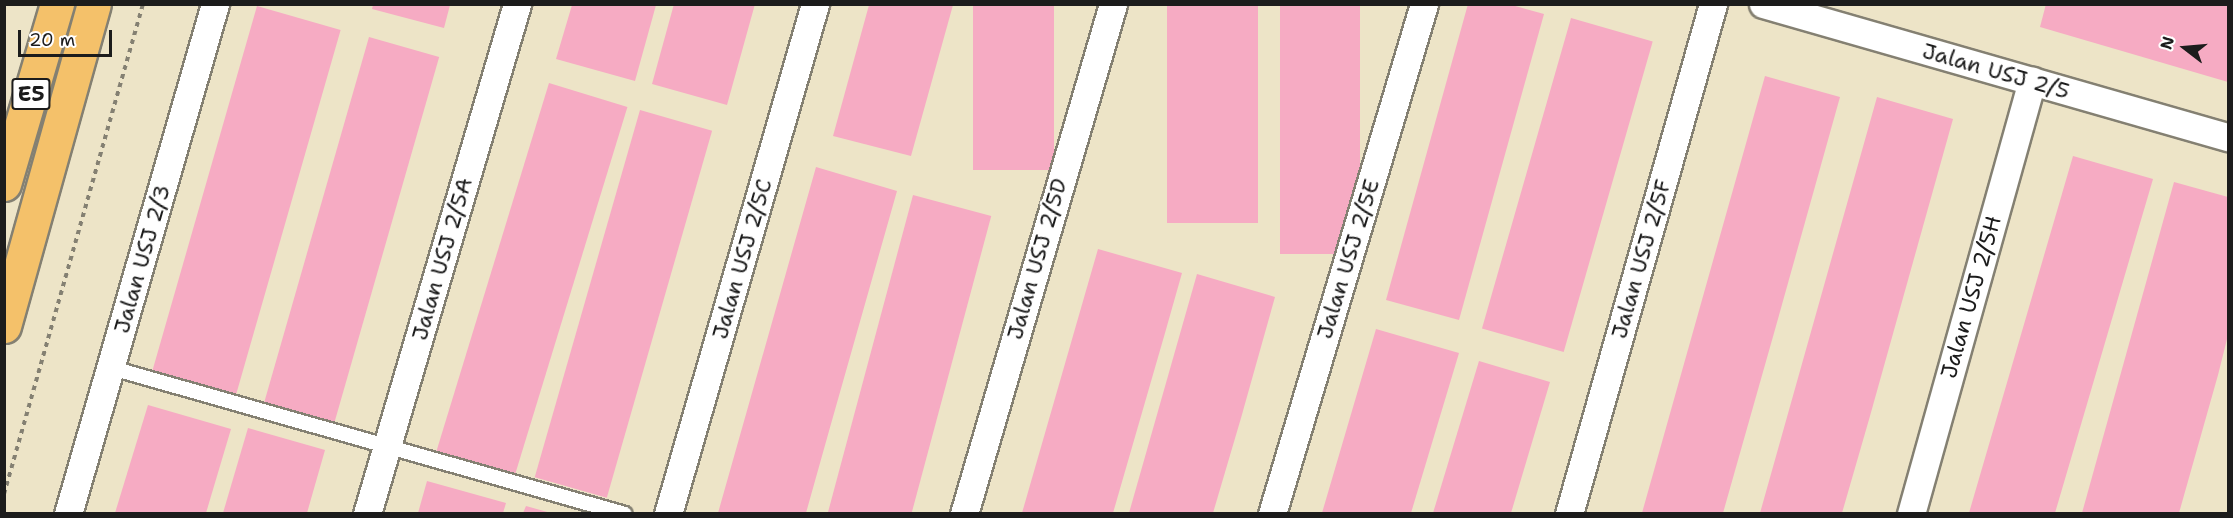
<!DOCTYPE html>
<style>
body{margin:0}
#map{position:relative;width:2233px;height:518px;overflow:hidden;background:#ede4c7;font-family:"Shantell Sans",sans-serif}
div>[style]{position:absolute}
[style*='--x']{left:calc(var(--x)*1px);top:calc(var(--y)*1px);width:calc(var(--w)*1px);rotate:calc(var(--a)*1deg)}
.building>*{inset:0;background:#f6abc3;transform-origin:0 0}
.path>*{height:4px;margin-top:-2px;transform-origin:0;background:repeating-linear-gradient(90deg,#848072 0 4.5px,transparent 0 9px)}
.roads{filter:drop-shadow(2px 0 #848072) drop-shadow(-2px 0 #848072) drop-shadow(0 2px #848072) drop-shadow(0 -2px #848072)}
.lane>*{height:14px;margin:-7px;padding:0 7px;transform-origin:7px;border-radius:7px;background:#fff}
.street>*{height:27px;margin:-13.5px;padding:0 13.5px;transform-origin:13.5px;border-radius:13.5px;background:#fff}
.highway>*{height:33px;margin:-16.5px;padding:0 16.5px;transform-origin:16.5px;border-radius:16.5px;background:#f4c16a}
span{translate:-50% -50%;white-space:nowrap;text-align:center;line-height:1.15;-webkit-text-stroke:4.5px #fff;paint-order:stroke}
.shield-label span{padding:2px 4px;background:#fff;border:2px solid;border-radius:4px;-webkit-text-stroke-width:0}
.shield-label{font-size:21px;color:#1c1c1c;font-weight:700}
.street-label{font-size:22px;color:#1c1c1c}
.frame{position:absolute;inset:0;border:6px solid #1c1c1c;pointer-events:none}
.north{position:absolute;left:2155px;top:18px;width:60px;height:60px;-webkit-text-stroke:4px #fff;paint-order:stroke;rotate:286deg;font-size:16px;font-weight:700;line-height:24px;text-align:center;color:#1c1c1c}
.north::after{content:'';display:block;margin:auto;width:21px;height:27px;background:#1c1c1c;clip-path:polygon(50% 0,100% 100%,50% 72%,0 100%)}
.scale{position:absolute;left:18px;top:30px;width:94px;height:27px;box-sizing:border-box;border:3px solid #1c1c1c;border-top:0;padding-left:8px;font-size:18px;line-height:21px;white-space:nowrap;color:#1c1c1c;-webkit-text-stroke:4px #fff;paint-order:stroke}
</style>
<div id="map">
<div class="building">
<div style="clip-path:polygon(674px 4px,755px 4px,727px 105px,652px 84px)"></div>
<div style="left:1167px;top:4px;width:91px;height:219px"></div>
<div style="left:1280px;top:4px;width:80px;height:250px"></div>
<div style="clip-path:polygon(1468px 4px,1508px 4px,1544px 14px,1459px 320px,1386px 300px)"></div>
<div style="clip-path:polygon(2046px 4px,2228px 4px,2228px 82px,2040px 27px)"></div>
<div style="clip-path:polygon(373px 5px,450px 5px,444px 28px,372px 9px)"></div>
<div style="clip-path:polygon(572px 5px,656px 5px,635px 81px,556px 59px)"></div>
<div style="clip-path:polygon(869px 5px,953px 5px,911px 156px,833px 136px)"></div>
<div style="left:973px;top:5px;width:81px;height:165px"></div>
<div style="left:257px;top:6px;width:87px;height:380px;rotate:16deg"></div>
<div style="left:1571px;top:18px;width:85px;height:323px;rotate:16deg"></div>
<div style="left:369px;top:37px;width:73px;height:380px;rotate:16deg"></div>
<div style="clip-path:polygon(1765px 76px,1840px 97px,1776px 326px,1723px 513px,1642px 513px)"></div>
<div style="left:549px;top:83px;width:82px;height:385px;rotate:17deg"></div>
<div style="clip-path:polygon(1877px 97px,1953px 119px,1870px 416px,1842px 513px,1760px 513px)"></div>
<div style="left:640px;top:110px;width:75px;height:382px;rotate:16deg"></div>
<div style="clip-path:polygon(2073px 156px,2153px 179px,2114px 312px,2055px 513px,1969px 513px)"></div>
<div style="clip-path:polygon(816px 167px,897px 191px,829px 431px,806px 513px,718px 513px)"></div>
<div style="clip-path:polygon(2174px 182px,2228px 197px,2228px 335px,2218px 375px,2179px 513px,2082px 513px)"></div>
<div style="left:913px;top:195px;width:81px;height:330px;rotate:15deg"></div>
<div style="clip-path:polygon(1098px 249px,1182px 273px,1165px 333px,1113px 513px,1022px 513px)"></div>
<div style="clip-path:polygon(1197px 274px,1275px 297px,1241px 418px,1213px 513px,1129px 513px)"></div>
<div style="clip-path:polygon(1376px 329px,1459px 353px,1411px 513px,1322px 513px)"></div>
<div style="clip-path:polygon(1479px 361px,1550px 382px,1511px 513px,1433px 513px)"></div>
<div style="clip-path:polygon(148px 405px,231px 429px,206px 513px,115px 513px)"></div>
<div style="clip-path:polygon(248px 428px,325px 450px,307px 513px,223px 513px)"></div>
<div style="clip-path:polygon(427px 481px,506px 503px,503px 513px,418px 513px)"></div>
<div style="clip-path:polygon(526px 506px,551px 513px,523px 513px)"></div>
</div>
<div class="path">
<div style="--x:4;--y:494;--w:509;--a:-74.16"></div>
</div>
<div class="roads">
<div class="lane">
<div style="--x:112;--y:368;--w:533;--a:15.89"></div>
</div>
<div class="street">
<div style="--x:1763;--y:4;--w:484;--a:16"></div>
<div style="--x:68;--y:514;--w:531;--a:-73.92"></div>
<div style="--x:367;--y:514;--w:532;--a:-73.61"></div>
<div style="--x:668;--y:514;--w:531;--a:-73.92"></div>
<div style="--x:964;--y:514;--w:531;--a:-73.71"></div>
<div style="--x:1272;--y:514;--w:532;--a:-73.4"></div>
<div style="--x:1569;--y:514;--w:530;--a:-74.23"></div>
<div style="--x:1911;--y:514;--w:450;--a:-74.4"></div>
</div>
<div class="highway">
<div style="--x:4;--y:184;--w:188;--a:-73.6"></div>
<div style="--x:4;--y:326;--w:334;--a:-74.4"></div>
</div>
</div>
<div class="shield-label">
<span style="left:31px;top:94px">E5</span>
</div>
<div class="street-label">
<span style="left:1996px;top:71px;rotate:16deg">Jalan USJ 2/5</span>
<span style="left:142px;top:259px;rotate:-74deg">Jalan USJ 2/3</span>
<span style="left:442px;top:259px;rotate:-74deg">Jalan USJ 2/5A</span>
<span style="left:742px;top:259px;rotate:-74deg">Jalan USJ 2/5C</span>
<span style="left:1037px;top:259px;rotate:-74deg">Jalan USJ 2/5D</span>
<span style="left:1348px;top:259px;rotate:-73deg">Jalan USJ 2/5E</span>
<span style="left:1641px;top:259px;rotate:-74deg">Jalan USJ 2/5F</span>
<span style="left:1971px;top:297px;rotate:-74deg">Jalan USJ 2/5H</span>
</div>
<div class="frame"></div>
<div class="north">N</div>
<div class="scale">20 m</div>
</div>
